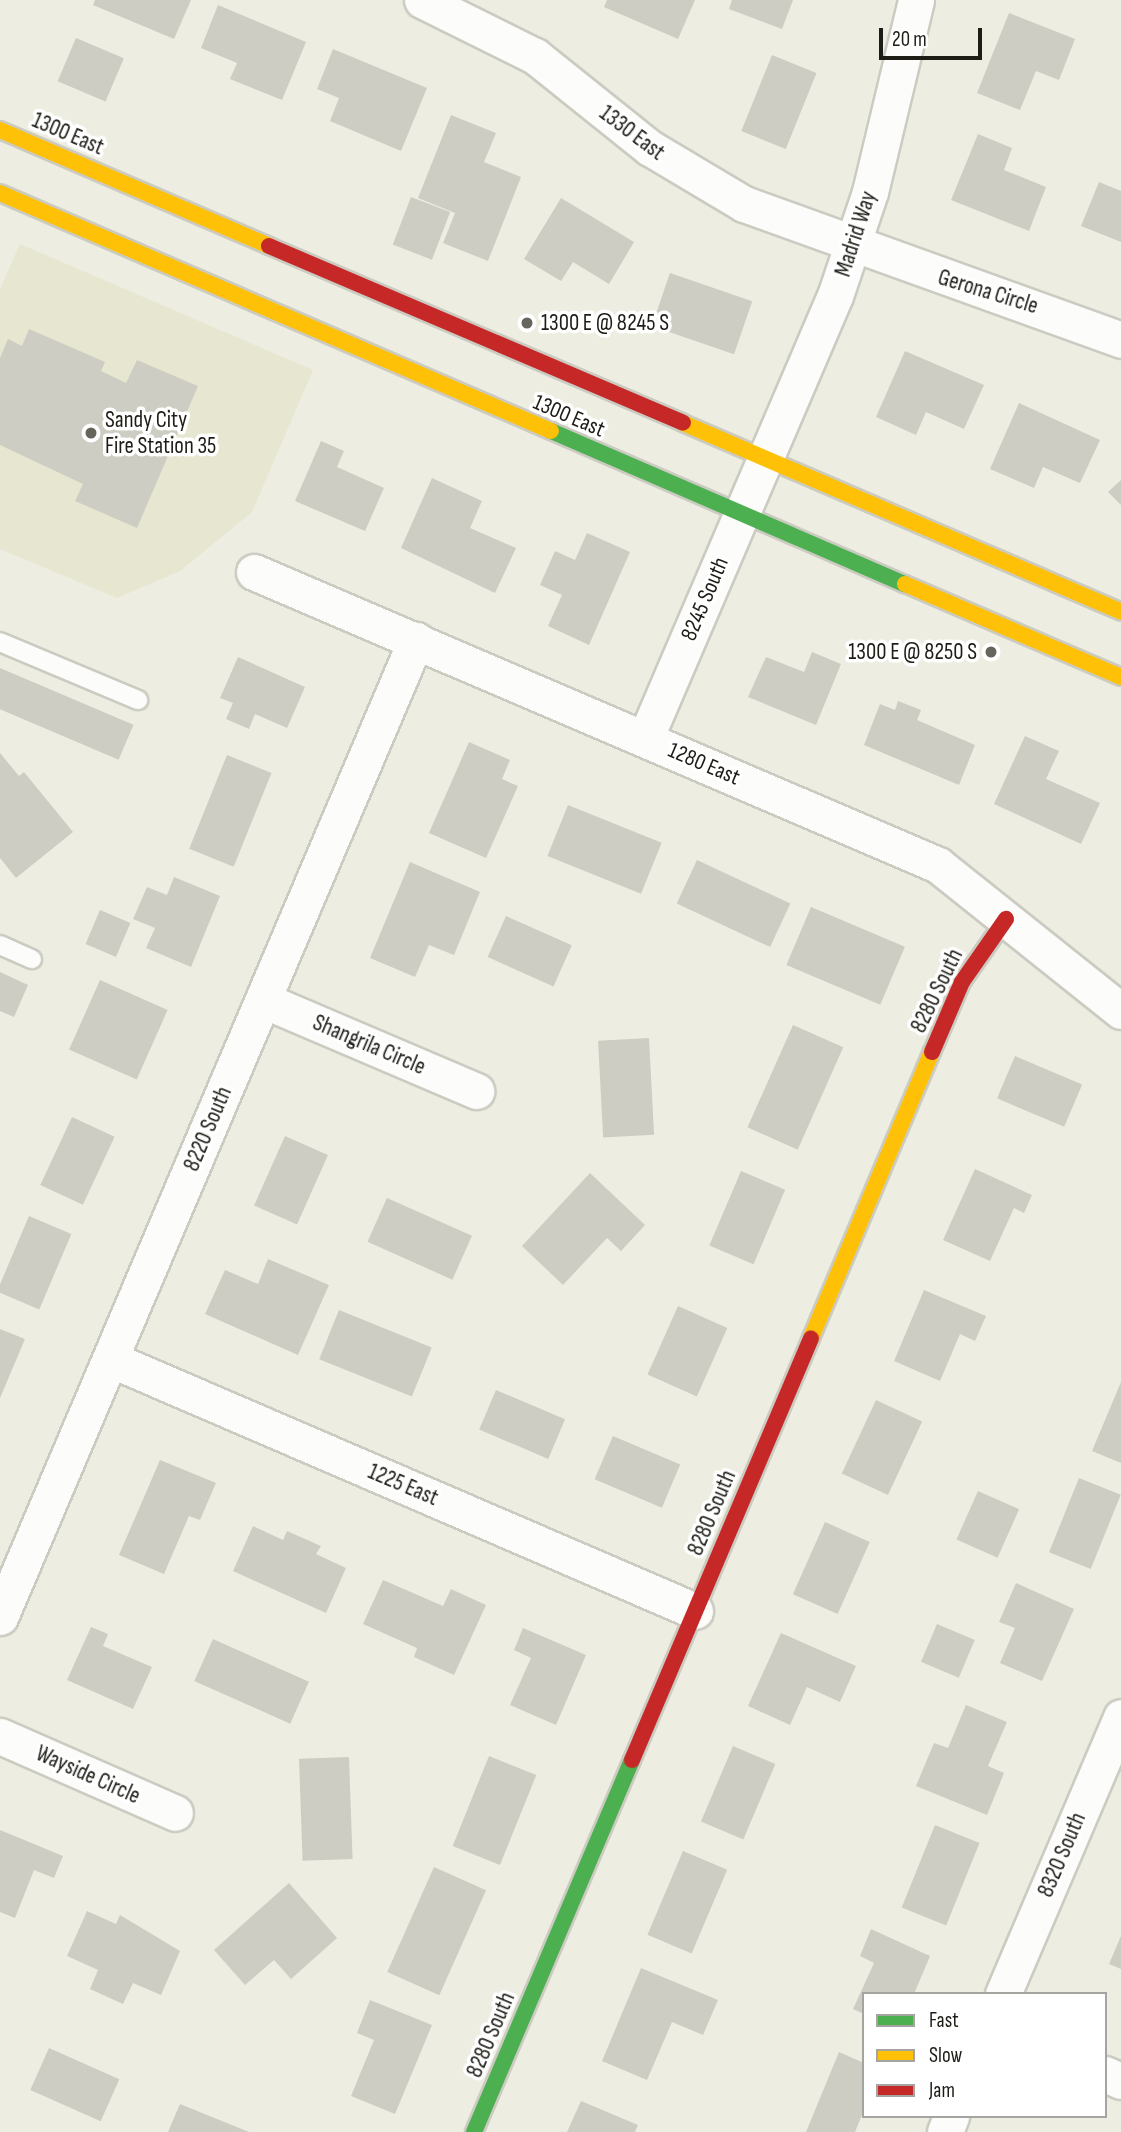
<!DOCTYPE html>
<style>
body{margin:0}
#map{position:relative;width:1121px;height:2132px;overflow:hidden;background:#edede1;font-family:"Sofia Sans Condensed",sans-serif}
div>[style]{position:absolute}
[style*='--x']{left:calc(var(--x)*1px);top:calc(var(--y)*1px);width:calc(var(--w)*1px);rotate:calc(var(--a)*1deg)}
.built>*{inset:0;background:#e7e6d1}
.building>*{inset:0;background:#cdcdc3;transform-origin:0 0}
.roads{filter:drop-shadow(2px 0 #cbcbc2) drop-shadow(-2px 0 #cbcbc2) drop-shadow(0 2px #cbcbc2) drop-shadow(0 -2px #cbcbc2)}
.lane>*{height:18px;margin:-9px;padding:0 9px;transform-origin:9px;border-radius:9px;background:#fcfcfa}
.street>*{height:35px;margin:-17.5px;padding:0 17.5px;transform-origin:17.5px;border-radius:17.5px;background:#fcfcfa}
.fast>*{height:16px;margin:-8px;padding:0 8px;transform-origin:8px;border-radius:8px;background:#4caf50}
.slow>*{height:16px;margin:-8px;padding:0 8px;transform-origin:8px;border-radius:8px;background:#ffc107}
.jam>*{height:16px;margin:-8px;padding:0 8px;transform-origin:8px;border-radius:8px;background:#c62828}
.dots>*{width:19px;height:19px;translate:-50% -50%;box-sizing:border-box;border:4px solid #fff;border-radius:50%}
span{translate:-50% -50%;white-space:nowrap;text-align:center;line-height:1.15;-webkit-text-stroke:7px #fff;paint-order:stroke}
.street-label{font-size:23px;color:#1d1c15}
.poi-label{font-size:23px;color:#1d1c15}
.left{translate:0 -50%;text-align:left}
.right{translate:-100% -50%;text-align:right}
.legend{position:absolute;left:862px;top:1992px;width:245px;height:126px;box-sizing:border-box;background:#fff;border:2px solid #a5a4a1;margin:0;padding:9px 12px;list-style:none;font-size:21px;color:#1d1c15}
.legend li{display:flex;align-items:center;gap:14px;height:35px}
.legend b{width:35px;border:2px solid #a5a4a1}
.scale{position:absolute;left:879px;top:28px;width:103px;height:32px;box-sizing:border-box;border:4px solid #1d1c15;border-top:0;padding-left:9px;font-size:21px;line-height:24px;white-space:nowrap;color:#1d1c15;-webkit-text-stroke:5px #fff;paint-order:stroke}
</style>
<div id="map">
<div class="built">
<div style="clip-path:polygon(20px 244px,313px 370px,252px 512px,180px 571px,117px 598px,0 549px,0 289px)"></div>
</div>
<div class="building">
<div style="clip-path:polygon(95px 0,191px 0,174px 39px,93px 5px)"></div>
<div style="clip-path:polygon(607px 0,695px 0,678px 39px,604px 7px)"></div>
<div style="clip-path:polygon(732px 0,793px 0,782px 29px,729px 9px)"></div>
<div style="clip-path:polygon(218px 5px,306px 42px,282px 100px,230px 79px,237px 63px,201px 48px)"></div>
<div style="clip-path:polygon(1009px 13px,1075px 39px,1059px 80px,1036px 71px,1020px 110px,977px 93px)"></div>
<div style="left:76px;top:38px;width:52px;height:47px;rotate:23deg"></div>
<div style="clip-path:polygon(333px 49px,427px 88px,401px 151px,330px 121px,339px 98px,317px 89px)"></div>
<div style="left:772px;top:55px;width:48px;height:82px;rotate:22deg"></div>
<div style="clip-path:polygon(451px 115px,496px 133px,484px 162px,521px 177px,488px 261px,443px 243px,455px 213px,418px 198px)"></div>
<div style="clip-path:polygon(978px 134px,1012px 148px,1004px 170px,1046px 187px,1029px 231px,951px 200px)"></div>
<div style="clip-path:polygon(1099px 182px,1121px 191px,1121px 242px,1081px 226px)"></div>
<div style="left:411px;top:197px;width:42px;height:51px;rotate:21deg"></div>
<div style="clip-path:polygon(561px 198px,634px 242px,609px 284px,573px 262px,561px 281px,524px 259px)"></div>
<div style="left:670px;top:273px;width:87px;height:56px;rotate:19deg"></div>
<div style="clip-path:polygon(29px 329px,105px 362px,101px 371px,126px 383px,137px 360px,198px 386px,137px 528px,75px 501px,83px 484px,0 445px,0 358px,8px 339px,22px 346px)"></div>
<div style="clip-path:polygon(905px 351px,984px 385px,964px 429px,926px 412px,916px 435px,876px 417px)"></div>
<div style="clip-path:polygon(1019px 403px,1100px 440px,1080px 483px,1043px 467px,1034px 488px,990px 469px)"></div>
<div style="clip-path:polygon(321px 441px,344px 451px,337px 467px,384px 488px,365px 531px,295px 501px)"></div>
<div style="clip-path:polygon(432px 478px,482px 501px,470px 528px,516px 548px,495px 593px,401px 548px)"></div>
<div style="clip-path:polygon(1121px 480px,1121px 505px,1108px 492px)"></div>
<div style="clip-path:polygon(587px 533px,630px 552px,589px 645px,548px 626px,562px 595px,540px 585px,555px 551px,575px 560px)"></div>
<div style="clip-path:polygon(812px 652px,841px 664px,816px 725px,748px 697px,766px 657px,804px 672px)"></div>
<div style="clip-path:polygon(238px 657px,305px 687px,287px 728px,255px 714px,249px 729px,226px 719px,233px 703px,220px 698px)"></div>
<div style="left:0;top:668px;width:145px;height:38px;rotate:23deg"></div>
<div style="clip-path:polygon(898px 701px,921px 710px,917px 720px,975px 745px,959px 785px,864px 745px,880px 704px,895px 710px)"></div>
<div style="clip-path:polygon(1025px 736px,1059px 751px,1046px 779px,1100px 803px,1081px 844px,994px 804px)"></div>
<div style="clip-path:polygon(469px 742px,510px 760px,502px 779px,518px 786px,486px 858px,429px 833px)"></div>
<div style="clip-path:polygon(0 753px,19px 776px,24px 772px,73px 832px,16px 878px,0 858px)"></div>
<div style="left:227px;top:755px;width:48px;height:101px;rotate:22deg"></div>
<div style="left:568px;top:805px;width:101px;height:55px;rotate:22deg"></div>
<div style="left:697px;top:860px;width:103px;height:48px;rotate:25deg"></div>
<div style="clip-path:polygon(410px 862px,480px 892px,454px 955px,429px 945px,415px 977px,370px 958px)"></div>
<div style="clip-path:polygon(174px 877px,220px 896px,191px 967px,146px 948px,155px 928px,133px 919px,147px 887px,167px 895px)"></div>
<div style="left:811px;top:907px;width:102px;height:63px;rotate:23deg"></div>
<div style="left:100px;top:910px;width:33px;height:37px;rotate:23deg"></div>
<div style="left:506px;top:916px;width:72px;height:45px;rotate:24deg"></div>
<div style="clip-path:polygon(0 972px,28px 985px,14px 1017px,0 1011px)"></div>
<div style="left:100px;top:980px;width:74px;height:76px;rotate:24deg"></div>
<div style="left:793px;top:1025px;width:55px;height:112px;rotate:24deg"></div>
<div style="left:649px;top:1038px;width:97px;height:51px;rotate:87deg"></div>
<div style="left:1015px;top:1056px;width:73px;height:46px;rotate:23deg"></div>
<div style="left:72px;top:1117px;width:47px;height:75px;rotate:25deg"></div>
<div style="left:285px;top:1136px;width:47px;height:76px;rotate:24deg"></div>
<div style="clip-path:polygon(975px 1169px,1032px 1195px,1024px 1213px,1014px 1208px,990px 1261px,943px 1240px)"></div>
<div style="left:741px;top:1171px;width:48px;height:81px;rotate:23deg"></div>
<div style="clip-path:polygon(590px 1173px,645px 1225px,621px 1251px,607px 1238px,563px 1285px,522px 1246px)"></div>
<div style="left:387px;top:1198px;width:93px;height:48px;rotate:24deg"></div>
<div style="left:29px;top:1216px;width:46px;height:82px;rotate:23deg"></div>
<div style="clip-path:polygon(268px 1259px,329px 1285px,298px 1355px,205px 1314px,225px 1270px,258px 1284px)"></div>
<div style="clip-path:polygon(924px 1290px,986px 1316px,975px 1341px,960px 1334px,940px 1381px,894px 1361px)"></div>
<div style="left:678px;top:1306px;width:54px;height:75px;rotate:24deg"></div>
<div style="left:339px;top:1310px;width:100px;height:53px;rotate:22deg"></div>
<div style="clip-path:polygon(0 1329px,25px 1339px,0 1398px)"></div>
<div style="clip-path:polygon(1121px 1382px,1121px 1463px,1092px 1451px)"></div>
<div style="left:496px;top:1390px;width:75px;height:43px;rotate:23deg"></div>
<div style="left:876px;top:1400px;width:51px;height:81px;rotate:25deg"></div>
<div style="left:613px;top:1436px;width:73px;height:47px;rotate:23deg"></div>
<div style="clip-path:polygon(160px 1460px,216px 1483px,200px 1520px,189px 1516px,164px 1574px,119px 1555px)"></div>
<div style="left:1079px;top:1478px;width:45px;height:80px;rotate:22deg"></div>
<div style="left:978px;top:1491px;width:45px;height:53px;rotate:24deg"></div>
<div style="left:825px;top:1522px;width:49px;height:79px;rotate:24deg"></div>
<div style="clip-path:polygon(253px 1526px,283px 1540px,287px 1531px,321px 1546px,316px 1554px,346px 1568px,326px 1613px,233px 1571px)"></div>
<div style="clip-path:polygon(383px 1580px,443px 1606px,451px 1589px,486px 1605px,454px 1675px,414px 1657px,417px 1648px,363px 1624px)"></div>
<div style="clip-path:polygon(1016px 1583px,1074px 1609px,1042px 1681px,1000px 1663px,1015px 1628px,999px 1622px)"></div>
<div style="left:937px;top:1624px;width:41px;height:41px;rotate:23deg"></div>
<div style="clip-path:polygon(91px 1627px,108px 1634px,103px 1646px,152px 1667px,133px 1709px,67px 1680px)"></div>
<div style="clip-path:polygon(523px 1628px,586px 1655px,556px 1725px,510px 1705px,531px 1658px,514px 1650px)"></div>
<div style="clip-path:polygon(781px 1633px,856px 1666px,840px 1702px,807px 1687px,790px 1725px,748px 1706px)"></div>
<div style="left:213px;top:1639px;width:105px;height:46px;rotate:24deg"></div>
<div style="clip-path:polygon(966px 1705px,1007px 1722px,988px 1766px,1004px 1773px,987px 1815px,916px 1786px,934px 1743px,948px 1748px)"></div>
<div style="left:733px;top:1746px;width:46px;height:82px;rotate:23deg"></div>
<div style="left:489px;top:1756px;width:51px;height:97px;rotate:22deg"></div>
<div style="left:349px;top:1757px;width:102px;height:50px;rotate:88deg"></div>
<div style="left:935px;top:1825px;width:48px;height:89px;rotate:22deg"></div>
<div style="clip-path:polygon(0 1830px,63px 1856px,54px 1878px,34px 1870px,15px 1918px,0 1912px)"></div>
<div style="left:683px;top:1851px;width:48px;height:91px;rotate:23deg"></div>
<div style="left:434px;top:1867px;width:57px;height:115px;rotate:24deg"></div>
<div style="clip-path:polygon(289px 1883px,337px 1938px,291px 1979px,274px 1960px,245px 1985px,214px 1950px)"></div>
<div style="clip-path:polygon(87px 1911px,116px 1924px,120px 1915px,180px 1951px,161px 1995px,133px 1983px,123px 2004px,90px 1989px,98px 1970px,67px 1956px)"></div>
<div style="clip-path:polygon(871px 1929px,930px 1956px,914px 1994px,864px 1994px,864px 2014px,853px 2009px,874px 1963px,860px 1956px)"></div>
<div style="clip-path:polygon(1121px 1936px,1121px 1969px,1109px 1964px)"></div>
<div style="clip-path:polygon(641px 1968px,718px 2000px,703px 2035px,672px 2022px,647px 2080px,602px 2061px)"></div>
<div style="clip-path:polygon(370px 2000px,432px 2025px,395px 2114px,351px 2096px,374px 2040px,357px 2033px)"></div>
<div style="left:49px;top:2048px;width:77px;height:46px;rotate:24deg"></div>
<div style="clip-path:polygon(839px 2052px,864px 2063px,864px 2110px,855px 2132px,806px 2132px)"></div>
<div style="clip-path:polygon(581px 2101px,638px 2125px,635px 2132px,567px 2132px)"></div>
<div style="clip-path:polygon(180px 2104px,249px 2132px,168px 2132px)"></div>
</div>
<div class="roads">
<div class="lane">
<div style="--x:0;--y:642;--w:150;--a:22.8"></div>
<div style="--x:0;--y:945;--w:35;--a:24"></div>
</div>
<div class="street">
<div style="--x:422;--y:0;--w:126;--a:26.4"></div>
<div style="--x:535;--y:56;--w:147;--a:38.7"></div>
<div style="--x:650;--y:148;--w:109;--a:30.8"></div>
<div style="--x:744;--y:204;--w:401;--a:19.8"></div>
<div style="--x:254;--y:572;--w:744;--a:23.19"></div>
<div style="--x:938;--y:865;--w:234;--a:38.6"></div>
<div style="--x:645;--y:739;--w:482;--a:-66.8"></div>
<div style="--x:835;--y:296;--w:110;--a:-71.4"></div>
<div style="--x:870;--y:192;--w:197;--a:-76.5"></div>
<div style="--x:263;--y:1000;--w:232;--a:23.1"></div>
<div style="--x:110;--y:1359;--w:637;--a:23.3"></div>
<div style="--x:0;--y:1617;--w:1062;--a:-66.94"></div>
<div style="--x:0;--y:1736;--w:191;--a:23.7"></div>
<div style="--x:1003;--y:1994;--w:301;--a:-66.9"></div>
<div style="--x:1105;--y:2074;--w:17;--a:24"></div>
<div style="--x:945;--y:2132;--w:17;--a:-69"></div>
</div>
<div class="fast">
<div style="--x:551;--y:431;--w:386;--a:23.4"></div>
<div style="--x:474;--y:2132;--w:404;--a:-67"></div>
</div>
<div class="slow">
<div style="--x:0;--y:130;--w:293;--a:23.3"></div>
<div style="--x:0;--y:193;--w:600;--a:23.36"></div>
<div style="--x:683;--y:423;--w:477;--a:23.3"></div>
<div style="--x:905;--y:584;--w:235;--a:23.3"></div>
<div style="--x:811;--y:1338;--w:311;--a:-67.1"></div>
</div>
<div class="jam">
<div style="--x:269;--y:246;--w:450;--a:23.1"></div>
<div style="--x:932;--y:1052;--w:76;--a:-66.8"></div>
<div style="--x:962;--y:982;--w:77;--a:-55.1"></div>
<div style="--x:632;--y:1760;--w:458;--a:-67"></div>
</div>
</div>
<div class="dots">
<div style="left:527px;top:323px;background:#66655c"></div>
<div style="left:91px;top:433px;background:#66655c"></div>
<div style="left:991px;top:652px;background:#66655c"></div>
</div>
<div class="street-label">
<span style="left:632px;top:133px;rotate:37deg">1330 East</span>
<span style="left:68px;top:134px;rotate:23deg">1300 East</span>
<span style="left:856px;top:234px;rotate:-72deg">Madrid Way</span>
<span style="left:988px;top:292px;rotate:17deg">Gerona Circle</span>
<span style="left:569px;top:416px;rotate:23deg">1300 East</span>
<span style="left:705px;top:599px;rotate:-67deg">8245 South</span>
<span style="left:704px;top:764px;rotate:23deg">1280 East</span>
<span style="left:937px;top:991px;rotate:-64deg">8280 South</span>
<span style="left:369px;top:1045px;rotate:23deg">Shangrila Circle</span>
<span style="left:208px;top:1129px;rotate:-67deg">8220 South</span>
<span style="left:403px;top:1485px;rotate:23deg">1225 East</span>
<span style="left:712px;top:1513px;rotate:-67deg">8280 South</span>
<span style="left:88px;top:1775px;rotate:24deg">Wayside Circle</span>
<span style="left:1062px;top:1855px;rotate:-67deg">8320 South</span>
<span style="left:491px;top:2035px;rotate:-67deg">8280 South</span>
</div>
<div class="poi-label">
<span class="left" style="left:541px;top:323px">1300 E @ 8245 S</span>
<span class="left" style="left:105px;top:433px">Sandy City<br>Fire Station 35</span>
<span class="right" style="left:977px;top:652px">1300 E @ 8250 S</span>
</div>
<ul class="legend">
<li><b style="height:9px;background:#4caf50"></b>Fast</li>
<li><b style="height:9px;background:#ffc107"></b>Slow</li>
<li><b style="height:9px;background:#c62828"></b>Jam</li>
</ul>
<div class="scale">20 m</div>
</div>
